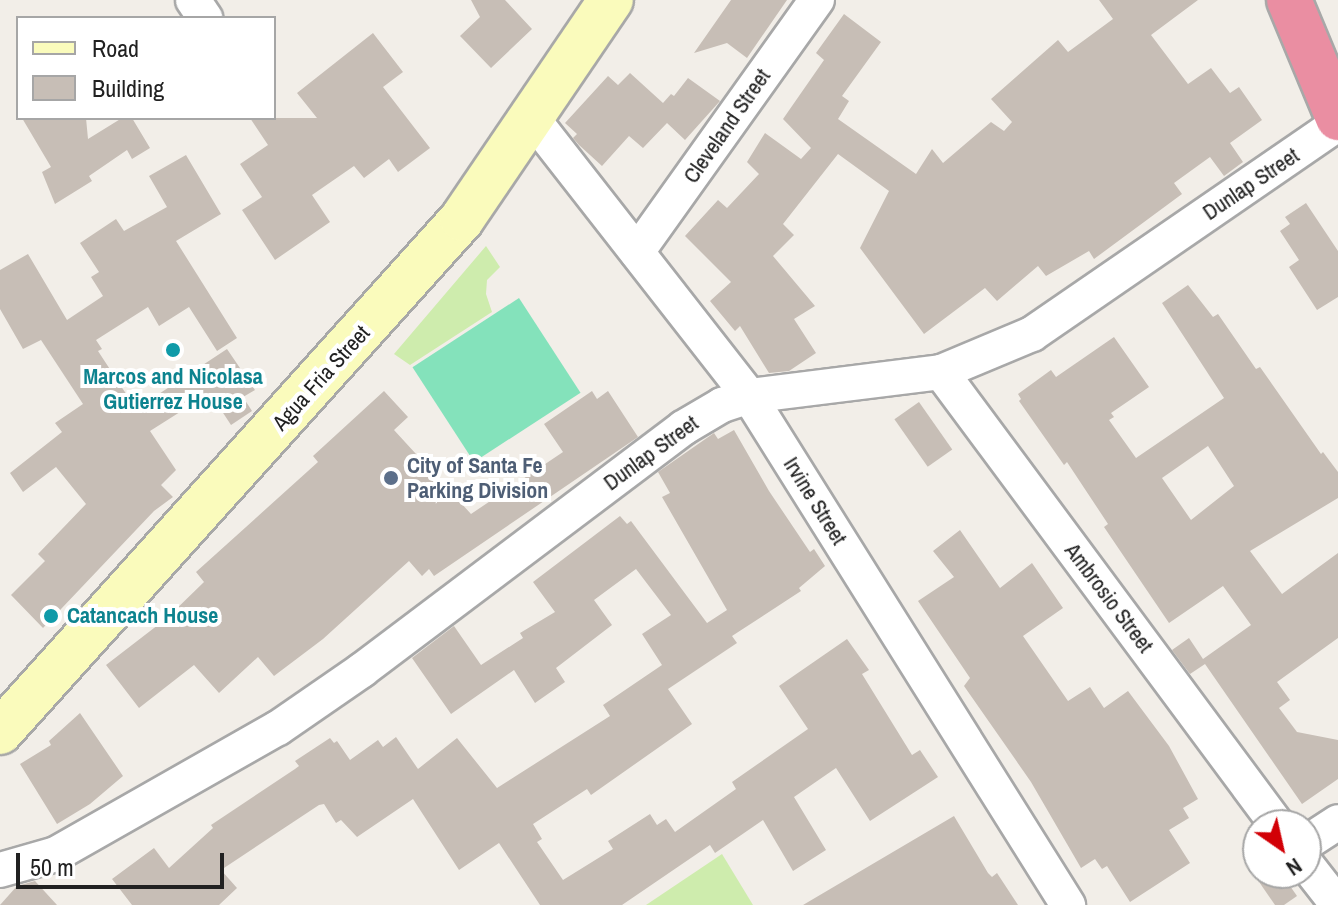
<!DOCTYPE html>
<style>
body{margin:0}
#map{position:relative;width:1338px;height:905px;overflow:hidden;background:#f2eee8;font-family:"Archivo Narrow",sans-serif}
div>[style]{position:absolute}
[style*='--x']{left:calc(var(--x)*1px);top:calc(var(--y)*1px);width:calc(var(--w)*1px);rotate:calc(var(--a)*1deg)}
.grass>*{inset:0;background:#ceecad}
.pitch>*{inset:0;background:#84e2bb;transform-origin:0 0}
.building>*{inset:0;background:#c7beb6;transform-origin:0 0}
.roads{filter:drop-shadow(2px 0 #a8a8a8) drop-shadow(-2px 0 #a8a8a8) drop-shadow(0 2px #a8a8a8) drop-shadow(0 -2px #a8a8a8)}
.street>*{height:34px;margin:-17px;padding:0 17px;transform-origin:17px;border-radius:17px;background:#fff}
.secondary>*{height:44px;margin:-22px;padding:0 22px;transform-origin:22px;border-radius:22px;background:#fafbbc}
.highway>*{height:44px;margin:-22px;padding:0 22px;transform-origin:22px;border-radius:22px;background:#ea8ea2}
.dots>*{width:22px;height:22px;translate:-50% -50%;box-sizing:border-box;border:4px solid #fff;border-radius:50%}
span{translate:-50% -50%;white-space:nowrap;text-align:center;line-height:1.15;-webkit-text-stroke:8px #fff;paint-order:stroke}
.street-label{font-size:22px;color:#212121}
.culture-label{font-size:22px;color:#0d838f;font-weight:700}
.left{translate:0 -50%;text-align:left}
.service-label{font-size:22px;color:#4e5e75;font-weight:700}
.legend{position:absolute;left:16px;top:16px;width:260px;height:104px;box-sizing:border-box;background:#fff;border:2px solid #a6a6a6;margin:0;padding:10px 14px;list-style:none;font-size:24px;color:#212121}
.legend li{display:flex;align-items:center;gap:16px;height:40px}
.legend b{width:40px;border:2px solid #a6a6a6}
.north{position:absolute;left:1242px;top:809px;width:80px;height:80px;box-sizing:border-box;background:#fff;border:2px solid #a6a6a6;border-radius:50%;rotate:146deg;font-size:22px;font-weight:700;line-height:32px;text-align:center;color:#212121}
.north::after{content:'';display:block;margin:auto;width:28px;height:36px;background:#d20006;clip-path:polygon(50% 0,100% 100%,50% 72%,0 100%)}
.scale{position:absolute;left:16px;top:853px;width:208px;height:36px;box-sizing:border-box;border:4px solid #212121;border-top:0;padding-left:10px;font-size:24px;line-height:28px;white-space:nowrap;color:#212121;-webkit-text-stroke:6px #fff;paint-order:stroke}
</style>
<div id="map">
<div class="grass">
<div style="clip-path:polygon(486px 246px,500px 267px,487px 280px,486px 294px,492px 312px,410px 365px,394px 354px)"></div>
<div style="clip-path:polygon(722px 854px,753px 905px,646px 905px)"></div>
</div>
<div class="pitch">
<div style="left:519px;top:298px;width:113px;height:127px;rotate:57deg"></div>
</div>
<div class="building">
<div style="clip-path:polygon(471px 0,505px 0,532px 29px,491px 68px,460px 36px,480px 17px)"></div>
<div style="clip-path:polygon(731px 0,787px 0,747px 58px,727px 43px,694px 53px)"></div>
<div style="clip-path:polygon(1099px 0,1198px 0,1151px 35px,1188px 84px,1211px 68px,1230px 93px,1239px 87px,1262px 120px,1230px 143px,1243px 162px,1224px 176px,1210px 157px,1174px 183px,1182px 194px,1094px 259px,1089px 251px,1046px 276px,1038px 266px,997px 301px,985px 288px,924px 334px,860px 248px,889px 191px,838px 154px,783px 224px,794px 235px,773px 256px,815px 306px,794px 319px,816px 353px,789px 371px,769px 373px,740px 326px,735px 331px,710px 301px,731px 282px,685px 236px,718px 200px,727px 208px,759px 174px,747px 162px,765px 133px,801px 159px,811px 148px,783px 119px,824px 60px,816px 53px,844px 14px,881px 42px,842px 96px,849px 101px,838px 119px,916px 174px,932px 149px,943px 163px,991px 122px,1004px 131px,1012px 122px,991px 99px,1058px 40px,1068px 52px,1113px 19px)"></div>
<div style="clip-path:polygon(373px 33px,403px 72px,383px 87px,430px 148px,398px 172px,389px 159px,364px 178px,354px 166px,312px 195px,330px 222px,275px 260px,242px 210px,262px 197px,240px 164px,268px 145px,250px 118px,317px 118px,297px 93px)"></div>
<div style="clip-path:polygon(630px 73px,663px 103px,671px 94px,674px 96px,688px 78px,720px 101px,685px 140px,667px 123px,643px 148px,629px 136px,602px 166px,579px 145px,573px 138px,577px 134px,565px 123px,608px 76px,618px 85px)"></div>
<div style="clip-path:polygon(22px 118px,86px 118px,88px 139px,122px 118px,132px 118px,150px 148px,132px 159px,127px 150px,89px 176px,92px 181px,55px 204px,42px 172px,51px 167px)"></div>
<div style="clip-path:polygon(186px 155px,221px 214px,176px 241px,237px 338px,217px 351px,189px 307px,159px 326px,148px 307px,96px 340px,102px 349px,98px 351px,136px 409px,227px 349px,255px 390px,243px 397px,252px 411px,231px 425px,210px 393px,150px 431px,176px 470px,161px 485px,173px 497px,154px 511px,43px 628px,11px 595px,45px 561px,38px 554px,86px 504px,56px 467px,23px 492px,10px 473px,62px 432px,55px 423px,83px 404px,41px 340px,23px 349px,0 309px,0 270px,28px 254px,67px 320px,103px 296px,91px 277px,99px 272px,80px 243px,116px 219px,124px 231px,167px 207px,149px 176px)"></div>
<div style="clip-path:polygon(1306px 203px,1338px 251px,1338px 297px,1317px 310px,1289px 267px,1299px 260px,1280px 231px,1290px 224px,1285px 217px)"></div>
<div style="clip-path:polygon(evenodd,1188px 285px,1213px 317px,1218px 314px,1256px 369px,1260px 367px,1321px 454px,1323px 452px,1338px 472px,1338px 498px,1250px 551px,1282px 594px,1338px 553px,1338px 638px,1277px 682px,1290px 700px,1279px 708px,1297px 732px,1338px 740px,1338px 779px,1302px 804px,1205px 664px,1190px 674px,1172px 650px,1189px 638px,1203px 659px,1251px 625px,1223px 586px,1169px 623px,1104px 527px,1108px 524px,1067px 462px,1064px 465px,1019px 401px,1021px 399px,1018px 394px,1051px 370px,1056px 377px,1114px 337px,1149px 387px,1111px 413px,1114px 417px,1109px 420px,1136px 458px,1224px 398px,1162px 303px,1188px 285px,1208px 446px,1234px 486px,1191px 520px,1162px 478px,1208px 446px)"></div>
<div style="clip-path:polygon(384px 391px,408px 417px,394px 430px,471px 514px,563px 452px,544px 424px,592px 391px,597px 399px,608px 391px,638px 437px,434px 576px,429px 569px,422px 576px,409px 561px,323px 639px,274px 676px,258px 657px,219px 693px,194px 665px,139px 708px,106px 665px,167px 618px,204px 582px,196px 572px,318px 462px,313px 456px)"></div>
<div style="left:919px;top:402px;width:58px;height:30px;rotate:55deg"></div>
<div style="clip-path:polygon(734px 430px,769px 491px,810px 552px,814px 549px,825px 566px,799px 588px,801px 591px,732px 636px,737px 643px,668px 689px,692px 724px,591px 795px,587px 789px,533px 824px,542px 839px,537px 842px,563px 880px,613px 849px,608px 841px,650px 814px,657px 825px,666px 819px,675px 832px,736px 789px,732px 782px,808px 729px,779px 686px,847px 639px,869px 670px,862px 674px,912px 755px,920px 750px,938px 777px,870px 821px,836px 768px,794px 797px,826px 850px,793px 871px,763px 820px,715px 853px,710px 845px,622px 905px,540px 905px,499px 843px,459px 870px,413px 799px,357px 837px,341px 820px,336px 823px,324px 804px,319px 805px,221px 870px,237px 888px,219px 905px,132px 905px,112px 879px,154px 848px,169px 868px,213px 828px,211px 825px,295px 769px,299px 766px,295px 761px,330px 738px,334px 743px,337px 741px,350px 760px,378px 740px,383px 747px,396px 737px,418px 769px,457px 738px,497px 788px,610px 716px,603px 705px,662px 665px,642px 634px,671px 615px,636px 569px,594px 600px,612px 625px,556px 668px,565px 682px,535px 703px,514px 670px,451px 714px,412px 658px,454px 626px,481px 665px,523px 638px,520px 633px,555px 612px,533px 582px,620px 516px,627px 524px,631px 521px,707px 623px,727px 610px,662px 497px,670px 493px,658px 472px,714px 433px,718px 439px)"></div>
<div style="clip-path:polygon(960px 530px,1000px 588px,1032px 563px,1063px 608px,1023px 636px,1068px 701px,1090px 687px,1104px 708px,1128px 691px,1169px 746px,1198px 799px,1183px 808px,1189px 818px,1169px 830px,1190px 863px,1130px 902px,1107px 866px,1102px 869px,1095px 859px,1081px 868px,1031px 782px,964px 686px,970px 678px,918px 601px,954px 577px,933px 551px)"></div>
<div style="clip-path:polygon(80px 713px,123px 776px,90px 804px,57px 824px,20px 764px,51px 745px,49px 741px)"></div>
<div style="clip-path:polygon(954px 816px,988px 873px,992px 877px,997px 873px,1018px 905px,803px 905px)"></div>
<div style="clip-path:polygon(1253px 873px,1281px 873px,1297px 896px,1284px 905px,1275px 905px)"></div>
<div style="clip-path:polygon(35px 881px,57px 905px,0 905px,17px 886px)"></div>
</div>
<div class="roads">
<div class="street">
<div style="--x:193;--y:0;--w:22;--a:56"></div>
<div style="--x:532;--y:118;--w:353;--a:52"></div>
<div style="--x:749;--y:396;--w:601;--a:57.92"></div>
<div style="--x:637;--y:252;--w:310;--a:-54.5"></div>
<div style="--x:941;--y:372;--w:564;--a:53.43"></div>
<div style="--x:1306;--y:843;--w:38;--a:-33"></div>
<div style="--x:1306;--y:864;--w:52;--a:52"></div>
<div style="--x:0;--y:870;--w:58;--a:-15.9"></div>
<div style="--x:56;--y:854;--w:255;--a:-29.6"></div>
<div style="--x:278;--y:728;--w:102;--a:-34.6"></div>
<div style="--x:362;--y:670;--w:402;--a:-37"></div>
<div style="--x:683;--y:428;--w:45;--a:-30.5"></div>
<div style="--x:722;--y:405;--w:28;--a:-18"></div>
<div style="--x:749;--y:396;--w:193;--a:-7.1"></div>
<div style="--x:941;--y:372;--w:99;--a:-22.7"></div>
<div style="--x:1032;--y:334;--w:371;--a:-34.5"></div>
</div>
<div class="secondary">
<div style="--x:0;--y:732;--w:690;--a:-47.99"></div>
<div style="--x:462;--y:219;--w:265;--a:-55.8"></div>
</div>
<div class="highway">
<div style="--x:1289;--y:0;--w:128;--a:67.4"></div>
</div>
</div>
<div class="dots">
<div style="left:173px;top:350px;background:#0f9aa8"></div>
<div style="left:391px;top:478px;background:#5c6f8a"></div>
<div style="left:51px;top:616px;background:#0f9aa8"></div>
</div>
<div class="street-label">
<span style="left:727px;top:126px;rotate:-55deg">Cleveland Street</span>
<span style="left:1251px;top:184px;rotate:-34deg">Dunlap Street</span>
<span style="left:321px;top:378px;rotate:-48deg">Agua Fria Street</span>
<span style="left:651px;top:453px;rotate:-36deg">Dunlap Street</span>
<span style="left:815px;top:501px;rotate:58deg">Irvine Street</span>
<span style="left:1109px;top:598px;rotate:53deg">Ambrosio Street</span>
</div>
<div class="culture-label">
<span style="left:173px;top:389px">Marcos and Nicolasa<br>Gutierrez House</span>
<span class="left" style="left:67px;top:616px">Catancach House</span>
</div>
<div class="service-label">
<span class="left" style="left:407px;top:478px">City of Santa Fe<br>Parking Division</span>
</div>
<ul class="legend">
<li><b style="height:10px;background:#fafbbc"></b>Road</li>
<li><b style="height:22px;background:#c7beb6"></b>Building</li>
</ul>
<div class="north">N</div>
<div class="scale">50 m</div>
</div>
